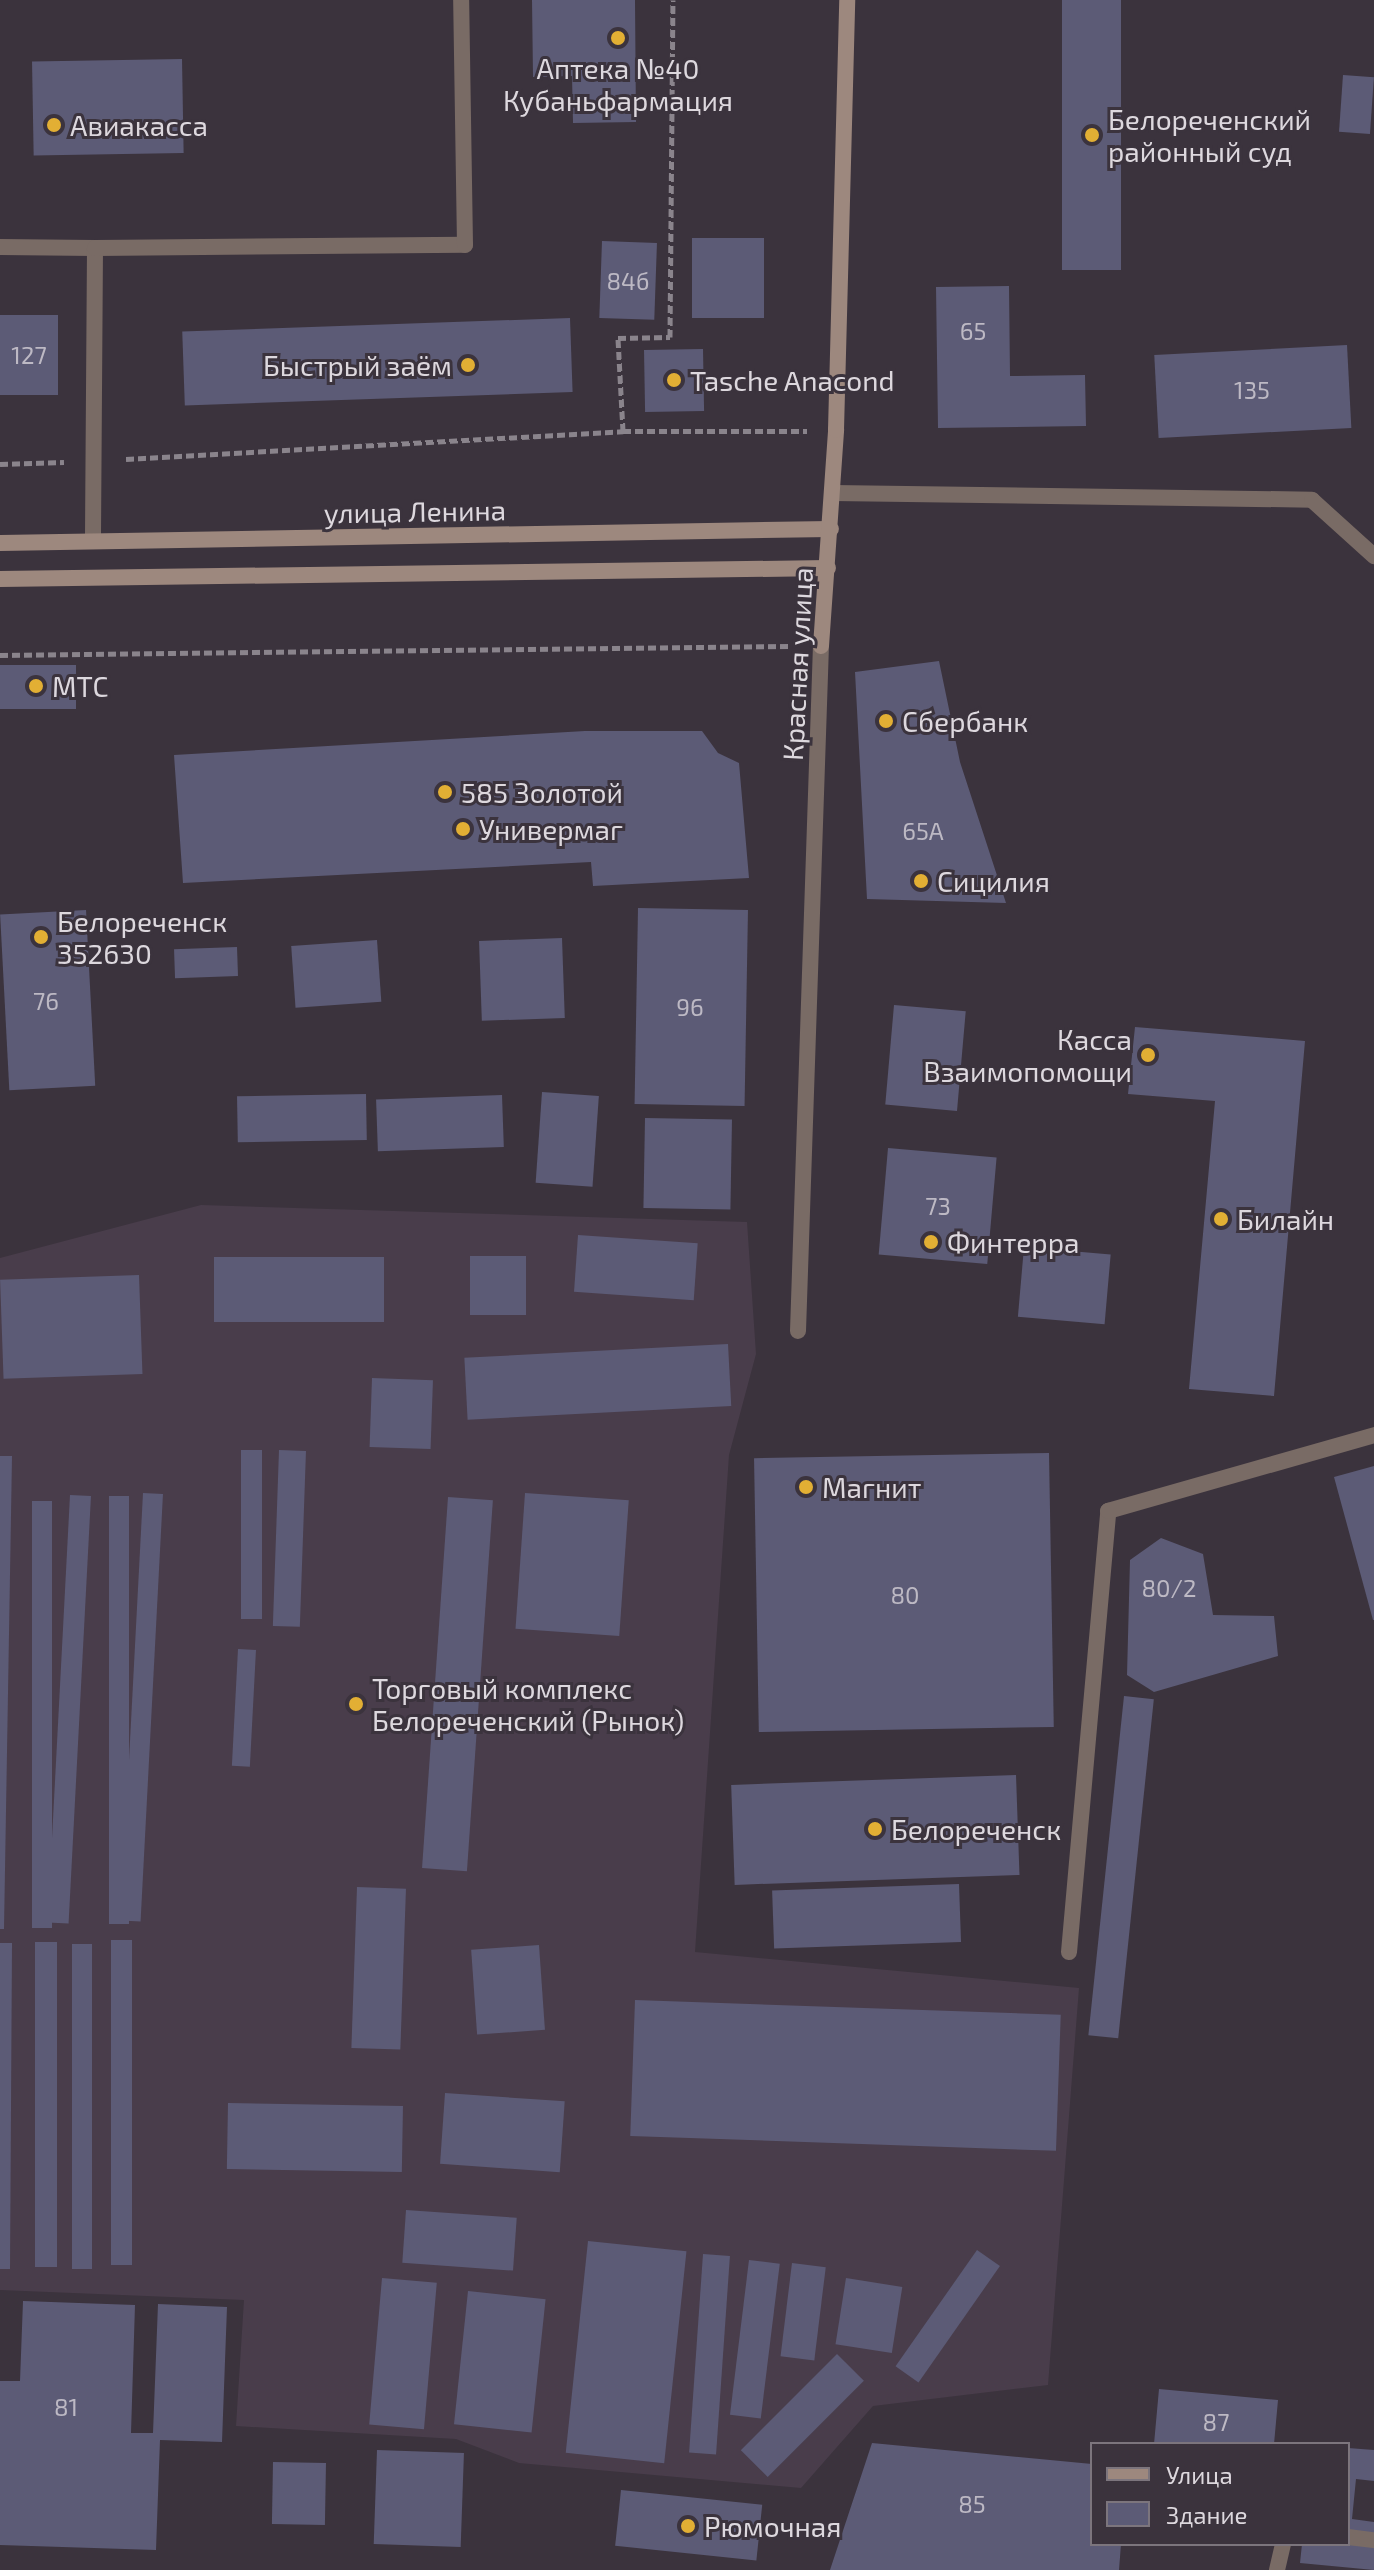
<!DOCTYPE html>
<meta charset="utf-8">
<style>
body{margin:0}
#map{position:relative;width:1374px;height:2570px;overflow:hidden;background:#3b333d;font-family:"Exo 2",sans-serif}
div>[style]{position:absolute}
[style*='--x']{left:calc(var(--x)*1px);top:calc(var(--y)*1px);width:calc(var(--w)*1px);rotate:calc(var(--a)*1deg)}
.built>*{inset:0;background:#493d4b}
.building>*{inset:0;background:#5c5b76;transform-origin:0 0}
.path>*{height:5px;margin-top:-2.5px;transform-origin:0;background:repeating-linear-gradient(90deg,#8a848c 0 8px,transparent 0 12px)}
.lane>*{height:16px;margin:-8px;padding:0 8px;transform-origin:8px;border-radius:8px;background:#796b65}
.secondary>*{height:16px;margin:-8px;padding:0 8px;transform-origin:8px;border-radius:8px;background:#9d887e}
.dots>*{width:22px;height:22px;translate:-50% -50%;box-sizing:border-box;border:4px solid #3b333d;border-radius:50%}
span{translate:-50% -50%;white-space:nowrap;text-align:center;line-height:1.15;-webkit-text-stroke:6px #3b333d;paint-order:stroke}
.number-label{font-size:24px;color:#bdb9c4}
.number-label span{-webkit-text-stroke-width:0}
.poi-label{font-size:28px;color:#ddd8de}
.left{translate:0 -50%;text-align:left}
.right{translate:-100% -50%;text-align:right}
.street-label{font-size:28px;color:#ddd8de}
.legend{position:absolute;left:1090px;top:2442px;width:260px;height:104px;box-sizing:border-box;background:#3b333d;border:2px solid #7c757d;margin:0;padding:10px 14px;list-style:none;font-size:24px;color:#ddd8de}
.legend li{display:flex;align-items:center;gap:16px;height:40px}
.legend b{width:40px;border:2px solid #7c757d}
</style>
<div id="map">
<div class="built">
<div style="clip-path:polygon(201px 1205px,747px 1222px,756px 1354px,729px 1455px,695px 1952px,1079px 1988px,1048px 2385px,873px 2406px,801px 2488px,519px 2463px,456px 2439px,236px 2426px,244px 2300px,0 2290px,0 1258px)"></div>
</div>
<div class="building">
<div style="clip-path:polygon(532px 0,635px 0,636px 122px,573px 123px,572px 76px,533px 77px)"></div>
<div style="left:1062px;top:0;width:59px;height:270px"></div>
<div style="left:182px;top:59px;width:94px;height:150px;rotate:89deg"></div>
<div style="left:1343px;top:75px;width:31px;height:57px;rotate:4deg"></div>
<div style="left:764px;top:238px;width:80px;height:72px;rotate:90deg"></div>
<div style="left:602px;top:241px;width:55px;height:77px;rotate:2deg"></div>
<div style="clip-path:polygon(1009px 286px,1010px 376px,1085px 375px,1086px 426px,938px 428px,936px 287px)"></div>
<div style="left:0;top:315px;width:58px;height:80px"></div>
<div style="left:570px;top:318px;width:74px;height:388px;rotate:88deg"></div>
<div style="left:1347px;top:345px;width:83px;height:193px;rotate:87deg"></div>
<div style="left:703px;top:349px;width:62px;height:59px;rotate:89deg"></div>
<div style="clip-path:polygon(939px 661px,960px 762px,1006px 903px,867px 899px,855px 672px)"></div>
<div style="left:0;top:665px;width:76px;height:44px"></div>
<div style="clip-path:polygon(585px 731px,702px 731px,718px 753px,739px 763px,749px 878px,593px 886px,591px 862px,183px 883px,174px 755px)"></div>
<div style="left:638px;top:908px;width:110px;height:196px;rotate:1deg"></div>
<div style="left:86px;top:910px;width:176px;height:86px;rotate:87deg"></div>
<div style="left:562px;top:938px;width:80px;height:83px;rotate:88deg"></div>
<div style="left:377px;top:940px;width:62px;height:86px;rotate:86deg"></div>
<div style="left:237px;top:947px;width:29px;height:63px;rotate:88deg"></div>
<div style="left:894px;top:1005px;width:72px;height:100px;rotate:5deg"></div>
<div style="clip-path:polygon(1135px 1027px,1305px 1041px,1274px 1396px,1189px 1389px,1215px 1101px,1128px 1094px)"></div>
<div style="left:542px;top:1092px;width:57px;height:91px;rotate:4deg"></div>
<div style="left:366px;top:1094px;width:46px;height:129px;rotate:89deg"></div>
<div style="left:502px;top:1095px;width:52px;height:126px;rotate:88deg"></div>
<div style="left:645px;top:1118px;width:87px;height:90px;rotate:1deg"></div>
<div style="left:888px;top:1148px;width:109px;height:107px;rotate:5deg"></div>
<div style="left:578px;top:1235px;width:120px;height:57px;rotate:4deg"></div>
<div style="left:1024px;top:1247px;width:87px;height:70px;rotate:5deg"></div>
<div style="left:470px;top:1256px;width:56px;height:59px"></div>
<div style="left:384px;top:1257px;width:65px;height:170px;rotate:90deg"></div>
<div style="left:139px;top:1275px;width:99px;height:139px;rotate:88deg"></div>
<div style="left:728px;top:1344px;width:62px;height:264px;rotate:87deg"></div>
<div style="left:372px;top:1378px;width:61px;height:69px;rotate:2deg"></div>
<div style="left:241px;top:1450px;width:21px;height:169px"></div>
<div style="left:279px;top:1450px;width:27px;height:176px;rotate:2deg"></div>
<div style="left:1049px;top:1453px;width:274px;height:295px;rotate:89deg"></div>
<div style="clip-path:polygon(0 1456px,12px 1456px,4px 1929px,0 1929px)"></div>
<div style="clip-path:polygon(1374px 1466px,1374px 1620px,1373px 1620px,1334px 1477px)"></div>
<div style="left:143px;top:1493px;width:20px;height:428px;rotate:3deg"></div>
<div style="left:525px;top:1493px;width:104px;height:136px;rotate:4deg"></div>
<div style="left:70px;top:1495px;width:21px;height:428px;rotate:3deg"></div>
<div style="left:109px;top:1496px;width:20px;height:428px"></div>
<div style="left:448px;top:1497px;width:45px;height:372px;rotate:4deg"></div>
<div style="left:32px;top:1501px;width:20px;height:427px"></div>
<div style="clip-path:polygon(1161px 1538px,1203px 1554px,1213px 1615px,1274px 1616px,1278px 1656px,1154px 1692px,1127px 1675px,1130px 1560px)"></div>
<div style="left:238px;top:1649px;width:18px;height:117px;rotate:3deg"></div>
<div style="left:1124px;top:1696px;width:30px;height:341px;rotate:6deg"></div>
<div style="left:1016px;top:1775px;width:100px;height:285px;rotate:88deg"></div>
<div style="left:959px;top:1884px;width:58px;height:187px;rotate:88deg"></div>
<div style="left:357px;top:1887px;width:49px;height:161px;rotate:2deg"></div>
<div style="left:111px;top:1940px;width:21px;height:325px"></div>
<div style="left:35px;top:1942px;width:22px;height:325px"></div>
<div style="clip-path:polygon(0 1943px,12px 1943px,10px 2269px,0 2269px)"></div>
<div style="left:72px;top:1944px;width:20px;height:325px"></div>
<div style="left:539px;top:1945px;width:85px;height:68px;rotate:86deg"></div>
<div style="left:635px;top:2000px;width:426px;height:136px;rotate:2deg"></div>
<div style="left:445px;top:2093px;width:120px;height:71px;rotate:4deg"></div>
<div style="left:228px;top:2103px;width:175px;height:66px;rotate:1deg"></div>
<div style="left:406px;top:2210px;width:111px;height:53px;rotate:4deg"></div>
<div style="left:588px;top:2241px;width:99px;height:213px;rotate:6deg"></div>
<div style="left:977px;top:2250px;width:28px;height:142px;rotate:35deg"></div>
<div style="left:703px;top:2254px;width:27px;height:199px;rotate:4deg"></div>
<div style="left:749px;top:2260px;width:31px;height:156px;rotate:7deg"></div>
<div style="left:792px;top:2263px;width:34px;height:94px;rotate:7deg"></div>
<div style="left:382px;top:2278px;width:55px;height:147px;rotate:5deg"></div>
<div style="left:846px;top:2278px;width:57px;height:67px;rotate:9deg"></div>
<div style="left:468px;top:2291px;width:78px;height:134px;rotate:6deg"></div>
<div style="clip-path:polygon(23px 2301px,135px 2305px,131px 2433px,153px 2433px,158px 2304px,227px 2307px,222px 2442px,160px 2440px,156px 2550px,0 2545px,0 2381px,20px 2381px)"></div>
<div style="left:837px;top:2354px;width:38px;height:136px;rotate:45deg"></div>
<div style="clip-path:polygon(1159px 2389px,1278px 2400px,1274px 2444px,1154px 2444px)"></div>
<div style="clip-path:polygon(872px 2443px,1092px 2464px,1092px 2544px,1121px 2544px,1119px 2570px,830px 2570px)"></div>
<div style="clip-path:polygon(1348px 2448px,1374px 2450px,1374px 2481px,1356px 2479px,1352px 2519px,1374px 2522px,1374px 2570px,1300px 2563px,1302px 2544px,1348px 2544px)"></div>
<div style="left:377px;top:2450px;width:87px;height:94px;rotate:2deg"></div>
<div style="left:273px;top:2462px;width:53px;height:62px;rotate:1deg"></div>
<div style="left:621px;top:2490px;width:142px;height:56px;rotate:6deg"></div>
</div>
<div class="path">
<div style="--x:623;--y:431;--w:93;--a:-93.1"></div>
<div style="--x:618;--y:338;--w:52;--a:-1.1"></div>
<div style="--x:670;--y:337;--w:337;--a:-89.5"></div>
<div style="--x:126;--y:459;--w:498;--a:-3.2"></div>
<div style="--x:623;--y:431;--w:184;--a:0"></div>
<div style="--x:0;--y:464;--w:64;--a:-1.8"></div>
<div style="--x:0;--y:655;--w:791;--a:-0.65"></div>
</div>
<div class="lane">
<div style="--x:0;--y:247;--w:95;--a:0.6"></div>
<div style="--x:95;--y:248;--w:293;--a:90.4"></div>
<div style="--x:95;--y:248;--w:370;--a:-0.5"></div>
<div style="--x:465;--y:245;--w:245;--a:-90.9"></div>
<div style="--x:833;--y:493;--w:479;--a:0.8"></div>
<div style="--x:1312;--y:500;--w:84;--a:42.1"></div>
<div style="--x:798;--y:1331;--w:685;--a:-88.08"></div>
<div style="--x:1069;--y:1952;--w:443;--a:-84.9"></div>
<div style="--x:1108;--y:1511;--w:277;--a:-15.9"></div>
<div style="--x:1348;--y:2537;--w:26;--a:7"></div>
<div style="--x:1277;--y:2570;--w:27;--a:-77"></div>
</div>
<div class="secondary">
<div style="--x:0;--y:543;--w:831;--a:-0.97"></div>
<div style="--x:0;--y:579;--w:828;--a:-0.76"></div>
<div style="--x:821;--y:646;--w:217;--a:-86"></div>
<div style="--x:836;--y:430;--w:430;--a:-88.5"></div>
</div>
<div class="dots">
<div style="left:618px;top:38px;background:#e2af34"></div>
<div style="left:54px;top:125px;background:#e2af34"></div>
<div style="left:1092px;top:135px;background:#e2af34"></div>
<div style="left:468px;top:365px;background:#e2af34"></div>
<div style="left:674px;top:380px;background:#e2af34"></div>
<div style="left:36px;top:686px;background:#e2af34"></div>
<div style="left:886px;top:721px;background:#e2af34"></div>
<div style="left:445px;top:792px;background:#e2af34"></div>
<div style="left:463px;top:829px;background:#e2af34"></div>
<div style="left:921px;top:881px;background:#e2af34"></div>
<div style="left:41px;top:937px;background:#e2af34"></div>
<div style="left:1148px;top:1055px;background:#e2af34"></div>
<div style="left:1221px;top:1219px;background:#e2af34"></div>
<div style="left:931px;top:1242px;background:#e2af34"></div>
<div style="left:806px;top:1487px;background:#e2af34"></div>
<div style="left:356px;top:1704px;background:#e2af34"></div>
<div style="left:875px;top:1829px;background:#e2af34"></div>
<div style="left:688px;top:2526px;background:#e2af34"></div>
</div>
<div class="number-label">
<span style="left:628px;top:281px">84б</span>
<span style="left:973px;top:331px">65</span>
<span style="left:29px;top:355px">127</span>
<span style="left:1252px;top:390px">135</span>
<span style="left:923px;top:831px">65А</span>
<span style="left:46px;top:1001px">76</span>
<span style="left:690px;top:1007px">96</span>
<span style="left:938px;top:1206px">73</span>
<span style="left:1169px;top:1588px">80/2</span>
<span style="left:905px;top:1595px">80</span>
<span style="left:66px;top:2407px">81</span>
<span style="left:1216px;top:2422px">87</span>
<span style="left:972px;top:2504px">85</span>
</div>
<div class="poi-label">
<span style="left:618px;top:84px">Аптека №40<br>Кубаньфармация</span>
<span class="left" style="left:1108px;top:135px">Белореченский<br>районный суд</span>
<span class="left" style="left:70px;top:125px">Авиакасса</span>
<span class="right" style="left:452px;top:365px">Быстрый заём</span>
<span class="left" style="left:690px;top:380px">Tasche Anacond</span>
<span class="left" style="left:52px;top:686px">МТС</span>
<span class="left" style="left:902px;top:721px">Сбербанк</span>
<span class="left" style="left:461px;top:792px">585 Золотой</span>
<span class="left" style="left:479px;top:829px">Универмаг</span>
<span class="left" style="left:937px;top:881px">Сицилия</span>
<span class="left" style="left:57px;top:937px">Белореченск<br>352630</span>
<span class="right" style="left:1132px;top:1055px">Касса<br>Взаимопомощи</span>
<span class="left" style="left:1237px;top:1219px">Билайн</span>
<span class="left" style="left:947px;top:1242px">Финтерра</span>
<span class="left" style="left:822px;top:1487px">Магнит</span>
<span class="left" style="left:372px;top:1704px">Торговый комплекс<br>Белореченский (Рынок)</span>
<span class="left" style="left:891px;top:1829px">Белореченск</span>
<span class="left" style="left:704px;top:2526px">Рюмочная</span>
</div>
<div class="street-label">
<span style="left:415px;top:511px;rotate:-1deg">улица Ленина</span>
<span style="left:797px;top:664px;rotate:-87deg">Красная улица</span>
</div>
<ul class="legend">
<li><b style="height:10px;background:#9d887e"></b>Улица</li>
<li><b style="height:22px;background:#5c5b76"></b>Здание</li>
</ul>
</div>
